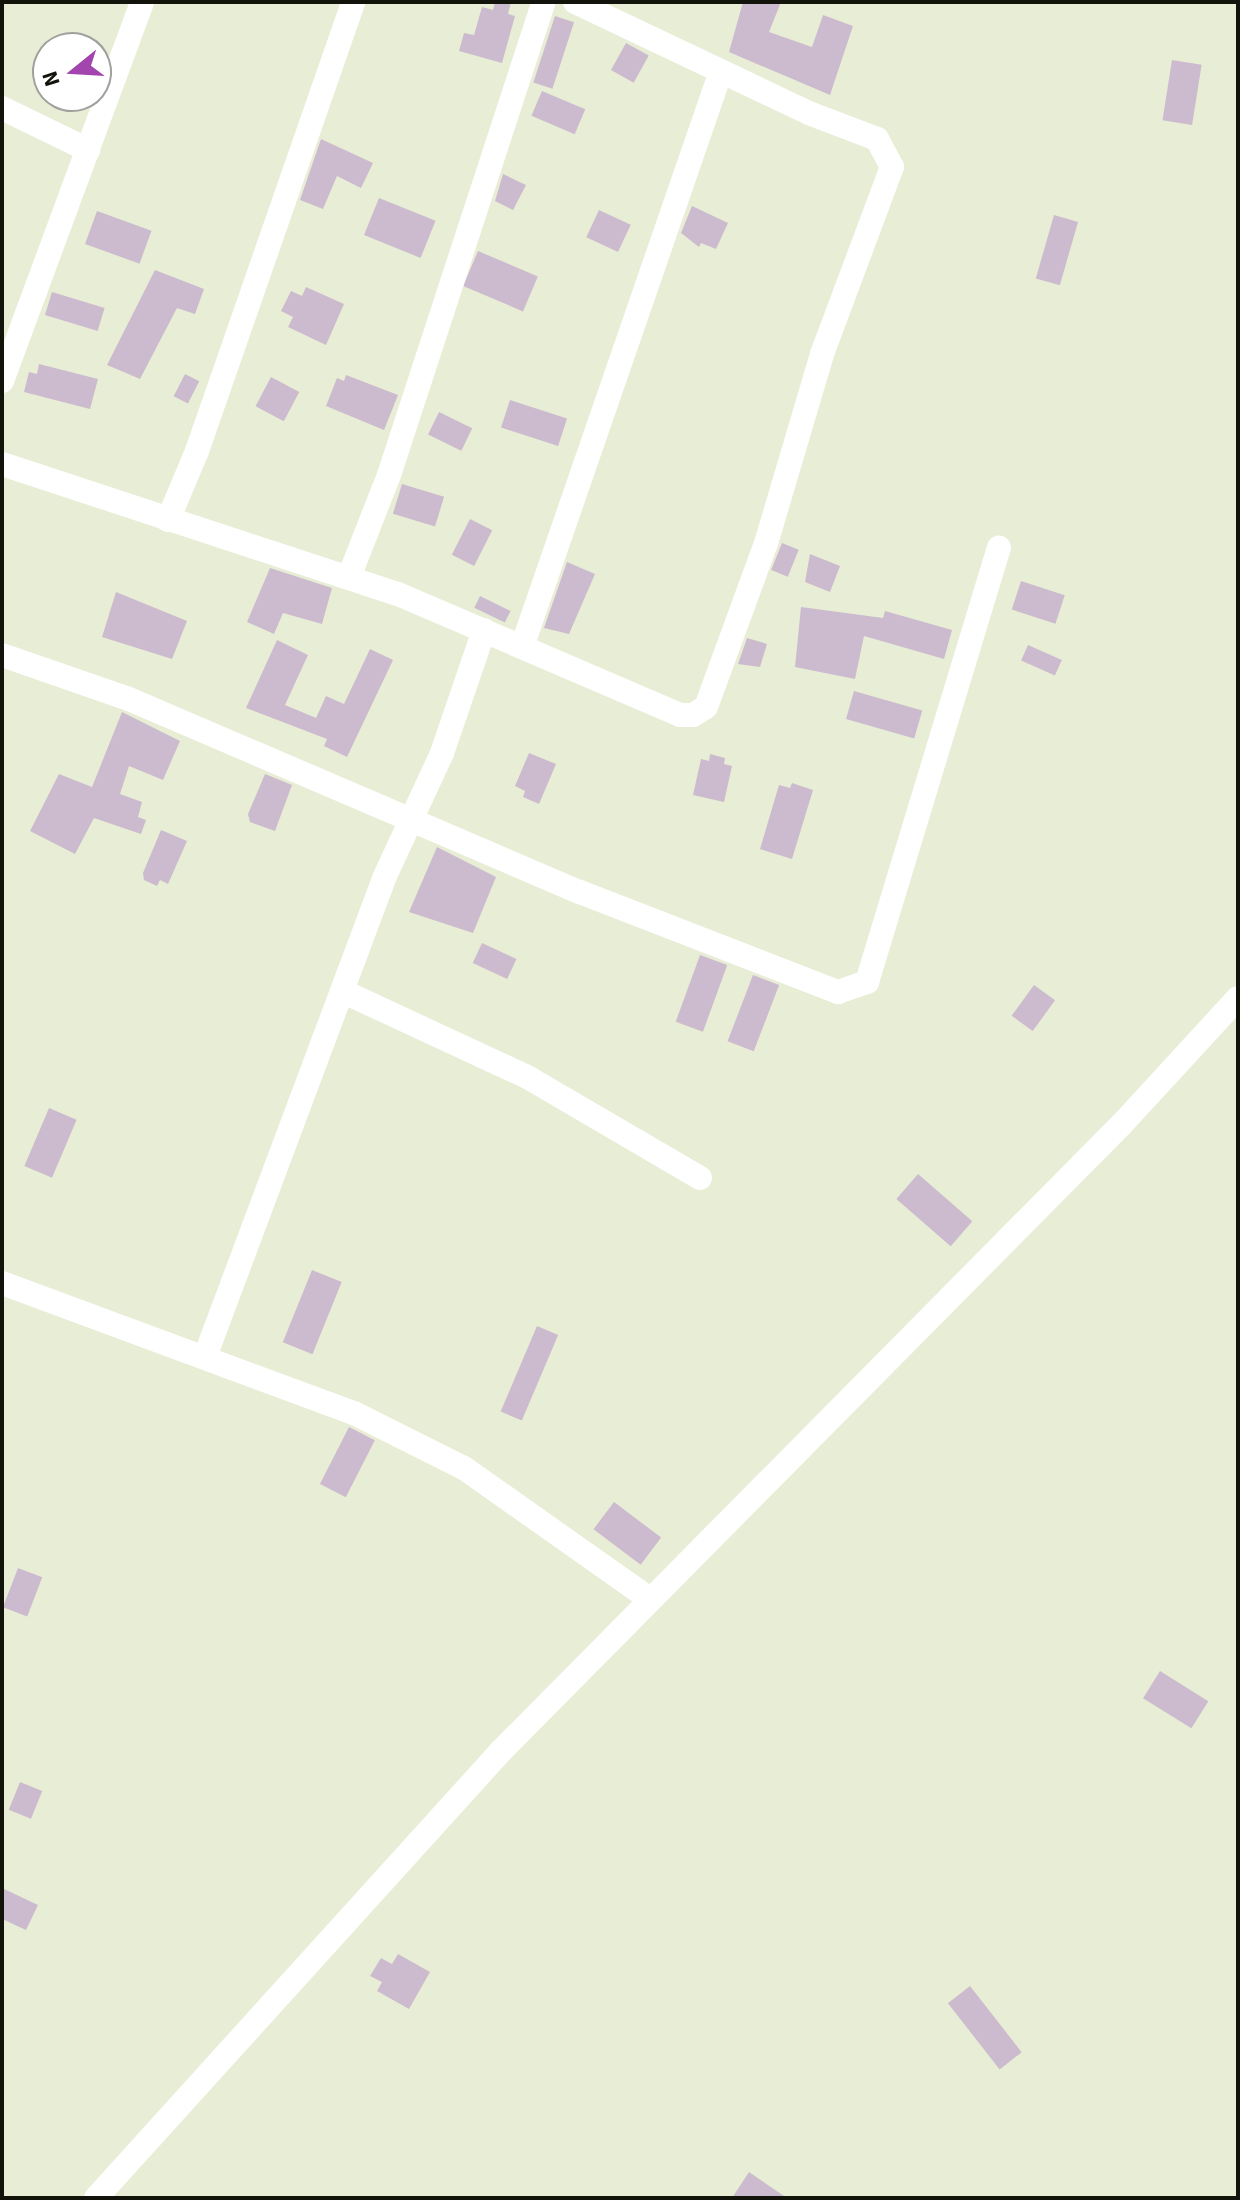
<!DOCTYPE html>
<style>
body{margin:0}
#map{position:relative;width:1240px;height:2200px;overflow:hidden;background:#e8edd5;font-family:"Source Sans 3",sans-serif}
div>[style]{position:absolute}
[style*='--x']{left:calc(var(--x)*1px);top:calc(var(--y)*1px);width:calc(var(--w)*1px);rotate:calc(var(--a)*1deg)}
.building>*{inset:0;background:#ccbbce;transform-origin:0 0}
.minor>*{height:24px;margin:-12px;padding:0 12px;transform-origin:12px;border-radius:12px;background:#fff}
span{translate:-50% -50%;white-space:nowrap;text-align:center;line-height:1.15;-webkit-text-stroke:6px #fff;paint-order:stroke}
.frame{position:absolute;inset:0;border:4px solid #12130b;pointer-events:none}
.north{position:absolute;left:32px;top:32px;width:80px;height:80px;box-sizing:border-box;background:#fff;border:2px solid #a0a19d;border-radius:50%;rotate:252deg;font-size:22px;font-weight:700;line-height:32px;text-align:center;color:#12130b}
.north::after{content:'';display:block;margin:auto;width:28px;height:36px;background:#a245ae;clip-path:polygon(50% 0,100% 100%,50% 72%,0 100%)}
</style>
<div id="map">
<div class="building">
<div style="clip-path:polygon(495px 2px,511px 2px,508px 14px,515px 16px,502px 63px,459px 51px,464px 33px,474px 35px,482px 7px,493px 10px)"></div>
<div style="clip-path:polygon(743px 2px,781px 2px,769px 32px,812px 47px,823px 15px,853px 26px,830px 95px,729px 52px)"></div>
<div style="left:555px;top:16px;width:20px;height:70px;rotate:18deg"></div>
<div style="left:626px;top:43px;width:26px;height:31px;rotate:29deg"></div>
<div style="left:1172px;top:60px;width:30px;height:61px;rotate:9deg"></div>
<div style="left:542px;top:91px;width:47px;height:27px;rotate:23deg"></div>
<div style="clip-path:polygon(321px 139px,373px 163px,361px 188px,337px 176px,323px 209px,300px 200px)"></div>
<div style="clip-path:polygon(503px 174px,526px 185px,513px 210px,495px 201px)"></div>
<div style="left:379px;top:198px;width:61px;height:40px;rotate:22deg"></div>
<div style="clip-path:polygon(692px 206px,728px 223px,716px 249px,701px 243px,699px 247px,681px 233px)"></div>
<div style="left:599px;top:210px;width:35px;height:30px;rotate:25deg"></div>
<div style="left:97px;top:211px;width:58px;height:35px;rotate:20deg"></div>
<div style="left:1054px;top:215px;width:25px;height:66px;rotate:16deg"></div>
<div style="left:478px;top:251px;width:65px;height:38px;rotate:23deg"></div>
<div style="clip-path:polygon(155px 270px,204px 289px,195px 314px,177px 308px,140px 379px,107px 365px)"></div>
<div style="clip-path:polygon(306px 287px,344px 304px,326px 345px,288px 327px,293px 317px,281px 311px,291px 291px,302px 296px)"></div>
<div style="left:52px;top:292px;width:55px;height:24px;rotate:17deg"></div>
<div style="clip-path:polygon(39px 364px,98px 379px,90px 409px,24px 392px,29px 372px,37px 374px)"></div>
<div style="left:185px;top:374px;width:16px;height:25px;rotate:27deg"></div>
<div style="clip-path:polygon(346px 375px,398px 395px,384px 430px,326px 406px,337px 378px,344px 381px)"></div>
<div style="left:271px;top:377px;width:32px;height:33px;rotate:28deg"></div>
<div style="left:510px;top:400px;width:60px;height:29px;rotate:18deg"></div>
<div style="left:439px;top:412px;width:37px;height:25px;rotate:26deg"></div>
<div style="left:402px;top:484px;width:44px;height:31px;rotate:17deg"></div>
<div style="left:470px;top:519px;width:25px;height:40px;rotate:27deg"></div>
<div style="left:782px;top:543px;width:18px;height:29px;rotate:22deg"></div>
<div style="clip-path:polygon(810px 554px,840px 566px,830px 592px,805px 582px)"></div>
<div style="clip-path:polygon(567px 562px,595px 574px,569px 634px,544px 628px)"></div>
<div style="clip-path:polygon(270px 568px,332px 588px,322px 624px,283px 613px,274px 634px,247px 622px)"></div>
<div style="left:1021px;top:581px;width:46px;height:30px;rotate:18deg"></div>
<div style="clip-path:polygon(116px 592px,187px 621px,172px 659px,102px 637px)"></div>
<div style="left:480px;top:596px;width:34px;height:13px;rotate:26deg"></div>
<div style="clip-path:polygon(801px 607px,883px 618px,885px 611px,952px 630px,944px 659px,864px 636px,855px 679px,795px 667px)"></div>
<div style="clip-path:polygon(747px 638px,767px 644px,760px 667px,738px 664px)"></div>
<div style="clip-path:polygon(277px 640px,308px 655px,285px 705px,316px 718px,326px 696px,344px 704px,370px 649px,393px 660px,347px 757px,324px 746px,327px 739px,246px 708px)"></div>
<div style="left:1028px;top:645px;width:37px;height:17px;rotate:24deg"></div>
<div style="left:854px;top:691px;width:71px;height:29px;rotate:16deg"></div>
<div style="clip-path:polygon(122px 712px,180px 741px,163px 780px,129px 766px,120px 794px,142px 802px,138px 817px,146px 820px,141px 834px,94px 818px,75px 854px,30px 831px,59px 774px,92px 787px)"></div>
<div style="clip-path:polygon(529px 753px,556px 764px,539px 804px,523px 797px,525px 791px,515px 786px)"></div>
<div style="clip-path:polygon(710px 754px,725px 758px,724px 764px,732px 766px,724px 802px,693px 795px,701px 759px,709px 761px)"></div>
<div style="clip-path:polygon(265px 774px,292px 785px,275px 831px,250px 822px,248px 814px)"></div>
<div style="clip-path:polygon(792px 783px,813px 790px,792px 859px,760px 849px,779px 785px,790px 788px)"></div>
<div style="clip-path:polygon(161px 830px,187px 841px,168px 884px,160px 880px,157px 886px,144px 880px,143px 873px)"></div>
<div style="clip-path:polygon(437px 847px,496px 877px,473px 933px,409px 912px)"></div>
<div style="left:482px;top:943px;width:38px;height:22px;rotate:25deg"></div>
<div style="left:700px;top:955px;width:29px;height:71px;rotate:20deg"></div>
<div style="left:753px;top:975px;width:28px;height:71px;rotate:21deg"></div>
<div style="left:1034px;top:985px;width:26px;height:38px;rotate:36deg"></div>
<div style="left:49px;top:1108px;width:30px;height:63px;rotate:23deg"></div>
<div style="left:918px;top:1174px;width:72px;height:33px;rotate:41deg"></div>
<div style="left:312px;top:1270px;width:32px;height:78px;rotate:22deg"></div>
<div style="left:537px;top:1326px;width:23px;height:93px;rotate:23deg"></div>
<div style="left:349px;top:1427px;width:29px;height:64px;rotate:27deg"></div>
<div style="left:614px;top:1502px;width:59px;height:34px;rotate:37deg"></div>
<div style="left:18px;top:1568px;width:26px;height:42px;rotate:21deg"></div>
<div style="left:1160px;top:1671px;width:57px;height:32px;rotate:32deg"></div>
<div style="left:20px;top:1782px;width:24px;height:30px;rotate:22deg"></div>
<div style="clip-path:polygon(2px 1888px,38px 1905px,26px 1930px,2px 1919px)"></div>
<div style="clip-path:polygon(398px 1954px,430px 1972px,409px 2009px,377px 1991px,382px 1982px,370px 1976px,381px 1958px,392px 1964px)"></div>
<div style="left:970px;top:1986px;width:84px;height:28px;rotate:52deg"></div>
<div style="clip-path:polygon(749px 2172px,787px 2198px,732px 2198px)"></div>
</div>
<div class="minor">
<div style="--x:2;--y:108;--w:96;--a:26"></div>
<div style="--x:2;--y:381;--w:404;--a:-69.7"></div>
<div style="--x:2;--y:464;--w:417;--a:18.2"></div>
<div style="--x:398;--y:594;--w:307;--a:23.2"></div>
<div style="--x:680;--y:715;--w:13;--a:0"></div>
<div style="--x:693;--y:715;--w:15;--a:-32"></div>
<div style="--x:706;--y:707;--w:178;--a:-69.9"></div>
<div style="--x:767;--y:540;--w:194;--a:-73.5"></div>
<div style="--x:822;--y:354;--w:200;--a:-69.5"></div>
<div style="--x:892;--y:167;--w:32;--a:-118"></div>
<div style="--x:877;--y:139;--w:73;--a:-159.1"></div>
<div style="--x:809;--y:113;--w:259;--a:-154.6"></div>
<div style="--x:168;--y:520;--w:75;--a:-67.2"></div>
<div style="--x:197;--y:451;--w:475;--a:-70.8"></div>
<div style="--x:349;--y:577;--w:110;--a:-68.6"></div>
<div style="--x:389;--y:475;--w:498;--a:-71.9"></div>
<div style="--x:522;--y:647;--w:609;--a:-70.94"></div>
<div style="--x:2;--y:655;--w:134;--a:19.1"></div>
<div style="--x:129;--y:699;--w:491;--a:23.2"></div>
<div style="--x:580;--y:892;--w:277;--a:21.2"></div>
<div style="--x:838;--y:992;--w:31;--a:-19"></div>
<div style="--x:867;--y:982;--w:454;--a:-73.1"></div>
<div style="--x:342;--y:991;--w:206;--a:24.9"></div>
<div style="--x:529;--y:1078;--w:198;--a:30.3"></div>
<div style="--x:2;--y:1283;--w:377;--a:20.3"></div>
<div style="--x:356;--y:1414;--w:121;--a:26.6"></div>
<div style="--x:464;--y:1468;--w:224;--a:35.2"></div>
<div style="--x:206;--y:1354;--w:510;--a:-69.47"></div>
<div style="--x:385;--y:876;--w:136;--a:-65.1"></div>
<div style="--x:442;--y:753;--w:130;--a:-71.1"></div>
<div style="--x:96;--y:2198;--w:603;--a:-47.82"></div>
<div style="--x:501;--y:1751;--w:882;--a:-45.28"></div>
<div style="--x:1122;--y:1124;--w:171;--a:-47.4"></div>
</div>
<div class="frame"></div>
<div class="north">N</div>
</div>
